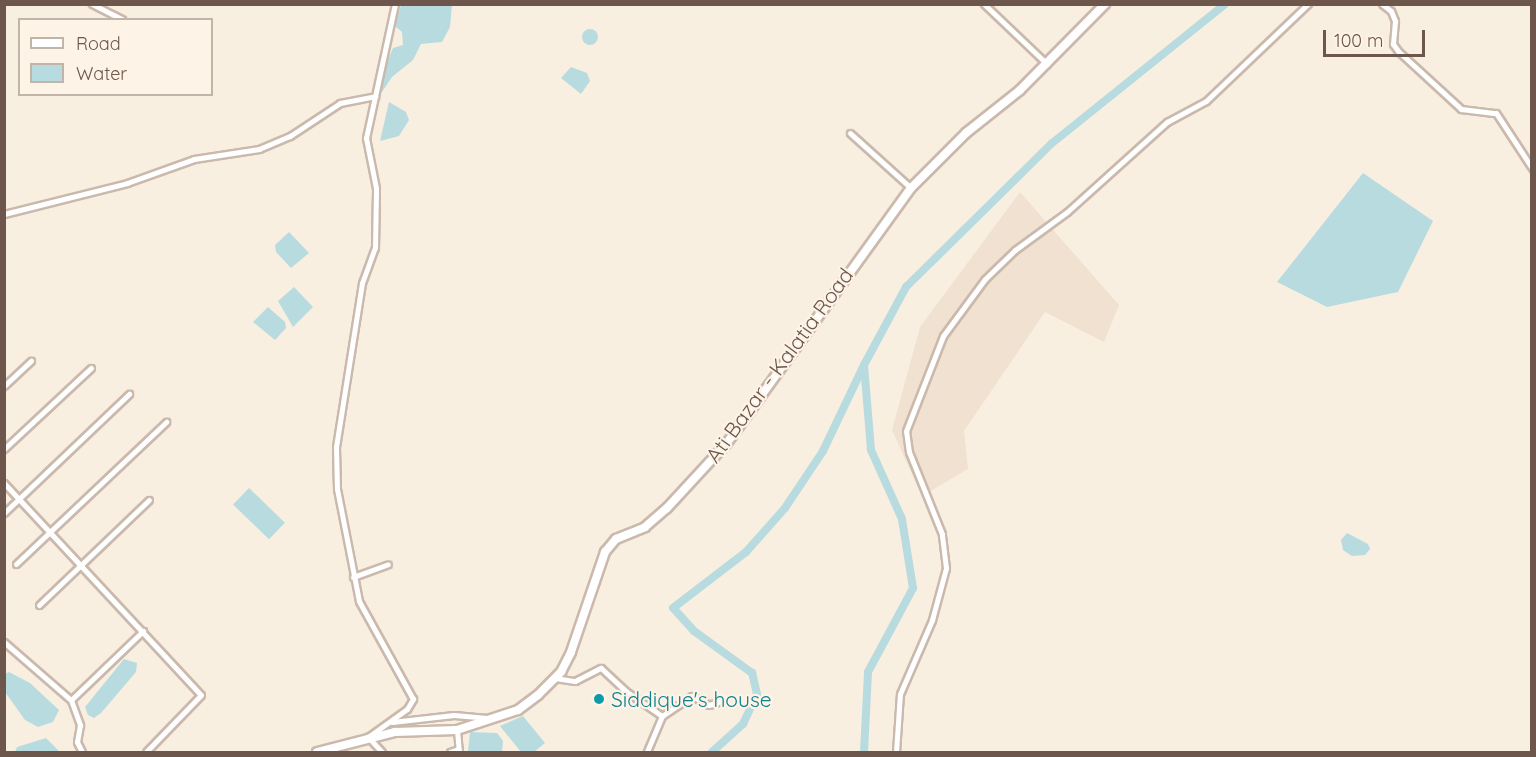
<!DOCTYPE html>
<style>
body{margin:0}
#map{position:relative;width:1536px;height:757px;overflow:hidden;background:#f9efe1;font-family:Quicksand,sans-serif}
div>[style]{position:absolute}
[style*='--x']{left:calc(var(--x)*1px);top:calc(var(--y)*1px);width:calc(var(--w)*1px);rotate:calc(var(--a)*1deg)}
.residential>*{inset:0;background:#f0e1d0}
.water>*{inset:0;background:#b8dbe0;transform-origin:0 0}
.round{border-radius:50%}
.canal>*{height:8px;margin:-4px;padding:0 4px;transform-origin:4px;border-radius:4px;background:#b8dbe0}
.roads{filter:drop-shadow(2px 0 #cab9ac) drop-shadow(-2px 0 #cab9ac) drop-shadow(0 2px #cab9ac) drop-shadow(0 -2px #cab9ac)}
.minor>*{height:5px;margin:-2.5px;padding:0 2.5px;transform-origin:2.5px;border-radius:2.5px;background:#fff}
.secondary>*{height:8px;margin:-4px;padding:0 4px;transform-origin:4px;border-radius:4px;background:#fff}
.dots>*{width:16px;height:16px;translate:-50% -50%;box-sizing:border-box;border:3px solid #fdf3e6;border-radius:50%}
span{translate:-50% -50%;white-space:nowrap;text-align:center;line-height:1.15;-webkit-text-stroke:4.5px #fdf3e6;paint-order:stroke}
.street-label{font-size:21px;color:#6d564b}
.culture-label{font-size:21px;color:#0d838f}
.left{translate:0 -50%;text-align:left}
.frame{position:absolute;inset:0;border:6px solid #6d564b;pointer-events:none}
.legend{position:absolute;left:18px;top:18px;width:195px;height:78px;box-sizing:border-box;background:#fdf3e6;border:2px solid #c3b4a8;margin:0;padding:8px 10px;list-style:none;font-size:18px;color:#6d564b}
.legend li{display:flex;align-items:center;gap:12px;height:30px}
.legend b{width:30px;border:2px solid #c3b4a8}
.scale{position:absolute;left:1323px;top:30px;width:102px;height:27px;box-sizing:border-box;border:3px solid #6d564b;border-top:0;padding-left:8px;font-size:18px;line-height:21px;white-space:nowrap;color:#6d564b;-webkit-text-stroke:4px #fdf3e6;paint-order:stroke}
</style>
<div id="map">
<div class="residential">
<div style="clip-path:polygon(1020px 192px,1119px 305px,1104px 342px,1045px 312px,964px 431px,968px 469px,922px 496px,892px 430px,920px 327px)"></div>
</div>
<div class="water">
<div style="clip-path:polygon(401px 5px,452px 5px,450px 27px,442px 42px,421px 44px,413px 60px,392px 77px,382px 92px,378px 87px,384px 70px,393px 48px,403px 45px,402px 32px,395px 26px)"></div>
<div class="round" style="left:582px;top:29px;width:16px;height:16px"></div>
<div style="clip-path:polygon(571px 67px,587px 73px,590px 81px,581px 94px,561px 78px)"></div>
<div style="clip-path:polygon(389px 102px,406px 112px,409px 120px,399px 136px,380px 141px)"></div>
<div style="clip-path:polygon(1363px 173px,1433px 221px,1398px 292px,1327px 307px,1277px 282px)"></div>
<div style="clip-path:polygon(289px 232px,309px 253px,291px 268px,276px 252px,275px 245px)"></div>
<div style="clip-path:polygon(294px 287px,313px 307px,293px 327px,278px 301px)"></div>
<div style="clip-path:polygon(268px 307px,285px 322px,286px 328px,275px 340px,253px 322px)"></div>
<div style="left:249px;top:488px;width:50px;height:23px;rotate:44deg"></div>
<div style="clip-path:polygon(1347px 533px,1368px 544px,1370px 549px,1365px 555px,1352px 556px,1343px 550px,1341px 540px)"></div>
<div style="clip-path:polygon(124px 659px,137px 663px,136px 672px,101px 713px,94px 718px,88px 715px,85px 707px)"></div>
<div style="clip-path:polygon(9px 672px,30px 683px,59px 710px,53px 722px,38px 727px,25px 720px,5px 692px,5px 674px)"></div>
<div style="clip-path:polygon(523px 716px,545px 743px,534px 752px,521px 752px,500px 726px)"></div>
<div style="clip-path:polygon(470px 732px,497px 733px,503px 741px,502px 752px,468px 752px)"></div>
<div style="clip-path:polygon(46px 738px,60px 752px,15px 752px,17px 747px)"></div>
</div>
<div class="canal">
<div style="--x:712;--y:752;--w:42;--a:-42.1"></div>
<div style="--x:743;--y:724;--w:33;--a:-65"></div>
<div style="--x:757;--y:694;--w:22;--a:-103"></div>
<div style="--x:752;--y:673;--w:72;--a:-144.1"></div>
<div style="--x:694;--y:631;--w:31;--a:-132"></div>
<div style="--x:673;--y:608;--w:92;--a:-37.5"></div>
<div style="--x:746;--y:552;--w:59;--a:-48.4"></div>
<div style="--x:785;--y:508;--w:69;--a:-56.3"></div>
<div style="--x:823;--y:451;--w:93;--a:-64.5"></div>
<div style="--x:864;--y:752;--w:80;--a:-87.1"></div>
<div style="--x:868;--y:672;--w:95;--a:-61.8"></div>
<div style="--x:913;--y:588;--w:70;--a:-99.1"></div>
<div style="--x:902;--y:519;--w:76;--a:-114.2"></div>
<div style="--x:871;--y:450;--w:85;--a:-94.7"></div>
<div style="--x:864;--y:365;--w:89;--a:-61.7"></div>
<div style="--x:906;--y:287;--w:204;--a:-44.6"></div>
<div style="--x:1051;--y:144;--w:223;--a:-38.8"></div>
</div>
<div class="roads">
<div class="minor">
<div style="--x:92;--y:4;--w:34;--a:27"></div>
<div style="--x:984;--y:4;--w:87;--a:43.6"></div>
<div style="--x:1382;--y:4;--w:11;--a:38"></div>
<div style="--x:1391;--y:11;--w:11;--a:68"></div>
<div style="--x:1395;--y:21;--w:23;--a:95"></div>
<div style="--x:1393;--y:44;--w:9;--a:54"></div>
<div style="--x:1398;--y:51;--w:86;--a:42.6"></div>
<div style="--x:1461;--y:109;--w:35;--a:7"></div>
<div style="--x:1496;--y:113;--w:66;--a:56.8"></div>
<div style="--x:850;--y:133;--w:82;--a:42"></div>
<div style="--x:4;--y:214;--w:127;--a:-14.1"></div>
<div style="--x:127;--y:183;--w:71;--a:-19.7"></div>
<div style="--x:194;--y:159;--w:66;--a:-8.7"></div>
<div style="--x:259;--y:149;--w:34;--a:-23"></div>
<div style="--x:290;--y:136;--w:60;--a:-33.4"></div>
<div style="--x:340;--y:103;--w:36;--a:-11"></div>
<div style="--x:4;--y:386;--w:37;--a:-43"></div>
<div style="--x:4;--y:449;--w:119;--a:-43"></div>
<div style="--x:4;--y:483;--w:289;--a:47.1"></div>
<div style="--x:201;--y:695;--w:79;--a:134"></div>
<div style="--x:4;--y:513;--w:173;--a:-43.6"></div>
<div style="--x:16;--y:564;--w:207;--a:-43.4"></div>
<div style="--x:353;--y:577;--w:37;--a:-20"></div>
<div style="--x:39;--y:605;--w:152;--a:-43.7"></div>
<div style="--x:4;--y:642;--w:89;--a:40.9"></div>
<div style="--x:71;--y:700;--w:27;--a:70"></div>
<div style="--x:80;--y:725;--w:17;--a:100"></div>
<div style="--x:77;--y:742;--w:11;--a:63"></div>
<div style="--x:555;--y:678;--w:20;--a:9"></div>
<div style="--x:575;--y:681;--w:29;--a:-27"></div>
<div style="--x:601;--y:668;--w:35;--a:43"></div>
<div style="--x:627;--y:692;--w:42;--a:34.4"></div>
<div style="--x:662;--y:716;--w:39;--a:113"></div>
<div style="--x:71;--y:700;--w:100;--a:-43.8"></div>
<div style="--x:662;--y:716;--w:36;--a:-34"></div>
<div style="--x:692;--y:696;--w:19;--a:28"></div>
<div style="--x:709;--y:705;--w:13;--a:-18"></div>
<div style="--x:392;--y:722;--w:62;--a:-6.4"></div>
<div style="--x:454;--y:715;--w:33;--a:5"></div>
<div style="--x:457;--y:730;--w:22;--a:85"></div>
<div style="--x:382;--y:752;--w:21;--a:-133"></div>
<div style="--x:368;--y:737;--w:48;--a:-35.7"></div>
<div style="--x:407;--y:709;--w:12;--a:-59"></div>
<div style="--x:413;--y:699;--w:112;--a:-118.9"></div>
<div style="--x:359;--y:601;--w:114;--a:-101.1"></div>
<div style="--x:337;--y:489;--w:42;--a:-91.4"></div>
<div style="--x:336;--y:447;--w:166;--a:-81"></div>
<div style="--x:362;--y:283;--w:37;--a:-70"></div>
<div style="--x:375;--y:248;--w:60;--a:-89"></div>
<div style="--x:376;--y:188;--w:51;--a:-101.3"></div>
<div style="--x:366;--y:138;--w:137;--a:-77.8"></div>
<div style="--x:450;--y:752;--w:9;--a:-18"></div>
<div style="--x:896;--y:752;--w:58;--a:-86.1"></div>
<div style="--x:900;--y:694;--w:81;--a:-66.6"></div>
<div style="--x:932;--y:620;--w:54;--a:-74.9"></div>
<div style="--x:946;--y:568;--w:34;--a:-97"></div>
<div style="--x:942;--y:534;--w:88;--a:-111.9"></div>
<div style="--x:909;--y:452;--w:21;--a:-98"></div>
<div style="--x:906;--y:431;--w:102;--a:-68.7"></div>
<div style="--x:943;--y:336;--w:71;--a:-53.6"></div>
<div style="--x:985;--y:279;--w:42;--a:-44"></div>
<div style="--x:1015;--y:250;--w:64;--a:-36.2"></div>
<div style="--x:1067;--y:212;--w:135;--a:-42"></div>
<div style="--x:1167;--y:122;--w:44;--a:-28.3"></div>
<div style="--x:1206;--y:101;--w:141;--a:-43.6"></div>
</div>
<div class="secondary">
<div style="--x:317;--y:752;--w:81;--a:-14.4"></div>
<div style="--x:395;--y:732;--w:62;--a:-1.8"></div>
<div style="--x:457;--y:730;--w:64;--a:-18.2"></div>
<div style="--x:518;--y:710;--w:25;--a:-37"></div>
<div style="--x:538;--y:695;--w:33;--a:-45"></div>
<div style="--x:561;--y:672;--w:22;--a:-63"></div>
<div style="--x:571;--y:652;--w:106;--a:-71.2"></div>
<div style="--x:605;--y:552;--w:17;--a:-50"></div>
<div style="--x:616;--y:539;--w:31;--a:-22"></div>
<div style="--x:645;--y:527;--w:29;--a:-41"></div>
<div style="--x:667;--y:508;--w:88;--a:-47.3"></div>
<div style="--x:727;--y:443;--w:314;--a:-54.2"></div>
<div style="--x:911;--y:188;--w:78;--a:-45"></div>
<div style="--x:966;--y:133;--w:69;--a:-38.5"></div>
<div style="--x:1020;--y:90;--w:121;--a:-45.3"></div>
</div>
</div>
<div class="dots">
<div style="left:599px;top:699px;background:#0f9aa8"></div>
</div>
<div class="street-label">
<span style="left:779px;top:365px;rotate:-54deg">Ati Bazar - Kalatia Road</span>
</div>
<div class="culture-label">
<span class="left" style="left:611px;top:699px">Siddique's house</span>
</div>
<div class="frame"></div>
<ul class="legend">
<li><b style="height:8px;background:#fff"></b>Road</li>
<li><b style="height:16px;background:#b8dbe0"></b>Water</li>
</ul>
<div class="scale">100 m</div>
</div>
